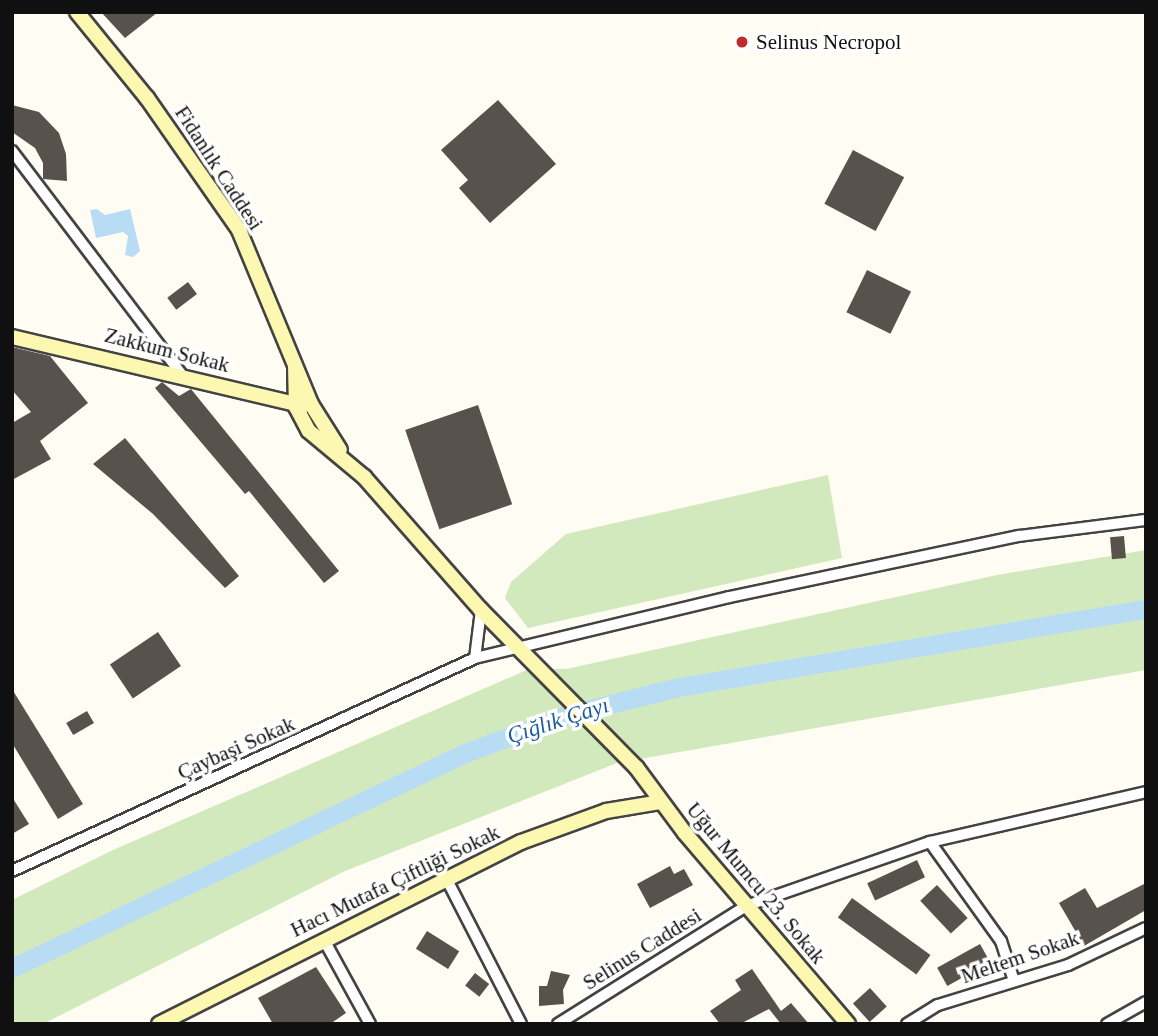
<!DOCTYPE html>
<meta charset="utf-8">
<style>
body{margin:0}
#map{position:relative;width:1158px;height:1036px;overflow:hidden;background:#fffdf3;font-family:"Times New Roman",serif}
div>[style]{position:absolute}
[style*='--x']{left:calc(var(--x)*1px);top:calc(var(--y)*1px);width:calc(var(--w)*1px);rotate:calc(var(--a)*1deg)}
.green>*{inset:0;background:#d2e9bd}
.water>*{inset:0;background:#b9dcf5}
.river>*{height:19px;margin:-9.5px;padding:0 9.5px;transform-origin:9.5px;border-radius:9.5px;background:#b9dcf5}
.building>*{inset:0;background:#58524c;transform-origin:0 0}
.roads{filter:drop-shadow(2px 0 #434343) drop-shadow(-2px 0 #434343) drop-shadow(0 2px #434343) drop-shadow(0 -2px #434343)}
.street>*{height:10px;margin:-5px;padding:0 5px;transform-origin:5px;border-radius:5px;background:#fff}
.secondary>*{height:14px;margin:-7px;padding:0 7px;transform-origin:7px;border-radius:7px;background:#fcf7b1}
.dots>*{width:19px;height:19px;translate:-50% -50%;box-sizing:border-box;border:4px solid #fff;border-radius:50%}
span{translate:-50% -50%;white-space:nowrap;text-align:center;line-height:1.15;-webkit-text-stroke:7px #fff;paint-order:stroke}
.poi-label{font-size:21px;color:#101010}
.left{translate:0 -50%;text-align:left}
.street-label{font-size:21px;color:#101010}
.water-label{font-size:23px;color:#1c5f9f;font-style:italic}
.frame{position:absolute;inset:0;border:14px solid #101010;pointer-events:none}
</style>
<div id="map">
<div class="green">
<div style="clip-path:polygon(828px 475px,842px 558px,528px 628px,505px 598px,511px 582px,566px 534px)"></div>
<div style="clip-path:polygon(1146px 550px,1146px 670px,617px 763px,345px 871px,43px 1024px,12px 1024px,12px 900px,113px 850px,529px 669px,566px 669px,997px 575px)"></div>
</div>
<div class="water">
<div style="clip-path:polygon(97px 209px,105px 215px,130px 209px,140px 251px,133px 257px,125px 255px,128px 236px,123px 232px,96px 238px,90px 210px)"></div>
</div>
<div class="river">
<div style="--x:12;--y:968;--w:501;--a:-25.39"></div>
<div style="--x:465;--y:753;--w:112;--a:-20.4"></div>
<div style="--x:570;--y:714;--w:112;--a:-13.9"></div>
<div style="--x:679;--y:687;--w:473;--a:-9.5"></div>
</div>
<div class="building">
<div style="clip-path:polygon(101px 12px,158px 12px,125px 38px)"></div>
<div style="clip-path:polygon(498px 100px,556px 164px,490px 223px,459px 188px,468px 180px,441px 150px)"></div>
<div style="clip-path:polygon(12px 105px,39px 112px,59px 133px,66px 154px,67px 181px,43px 179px,43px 163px,35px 148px,12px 132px)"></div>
<div style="left:853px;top:150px;width:58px;height:61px;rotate:28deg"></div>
<div style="left:867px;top:270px;width:49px;height:47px;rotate:26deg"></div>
<div style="left:188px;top:282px;width:15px;height:26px;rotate:53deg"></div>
<div style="clip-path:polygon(12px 347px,50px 356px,88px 403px,40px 441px,51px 459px,12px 480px,12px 423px,31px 412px,12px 390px)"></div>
<div style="clip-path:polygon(162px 382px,179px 396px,191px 389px,339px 571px,324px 583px,249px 491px,245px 494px,155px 388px)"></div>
<div style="left:478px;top:405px;width:105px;height:77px;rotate:71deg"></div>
<div style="clip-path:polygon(125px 438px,239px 576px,225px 588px,153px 514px,93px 464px)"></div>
<div style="left:1124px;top:536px;width:22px;height:14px;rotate:85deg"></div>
<div style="left:158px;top:632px;width:41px;height:58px;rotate:56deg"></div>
<div style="clip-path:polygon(12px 689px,83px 804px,58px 819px,12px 743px)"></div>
<div style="left:87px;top:711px;width:14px;height:24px;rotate:60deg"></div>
<div style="clip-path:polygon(12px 797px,29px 824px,12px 834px)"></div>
<div style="left:917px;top:860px;width:19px;height:55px;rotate:65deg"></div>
<div style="clip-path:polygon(670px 866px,674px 874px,684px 869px,693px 885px,650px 908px,637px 884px)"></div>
<div style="clip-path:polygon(1146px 883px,1146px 910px,1084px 946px,1059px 903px,1085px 888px,1097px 908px)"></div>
<div style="left:937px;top:885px;width:45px;height:23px;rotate:47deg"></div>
<div style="left:852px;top:898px;width:97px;height:24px;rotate:36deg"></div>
<div style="left:427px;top:931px;width:38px;height:21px;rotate:32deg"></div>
<div style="left:980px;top:944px;width:21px;height:49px;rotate:61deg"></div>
<div style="clip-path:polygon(316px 967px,346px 1013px,330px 1024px,273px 1024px,258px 998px)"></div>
<div style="clip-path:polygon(752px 969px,781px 1011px,791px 1003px,809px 1024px,781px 1024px,769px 1009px,740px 1024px,720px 1024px,710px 1011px,741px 990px,735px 980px)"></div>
<div style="clip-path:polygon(551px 971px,570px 975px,563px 990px,564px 1004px,539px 1006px,539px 986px,547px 986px)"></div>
<div style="left:475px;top:973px;width:18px;height:16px;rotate:38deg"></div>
<div style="left:870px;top:988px;width:25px;height:23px;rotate:48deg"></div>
</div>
<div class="roads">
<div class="street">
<div style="--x:12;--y:151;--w:280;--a:52.8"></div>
<div style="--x:481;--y:610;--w:48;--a:97.1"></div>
<div style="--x:475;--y:658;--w:261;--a:-13.5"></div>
<div style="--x:729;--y:597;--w:296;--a:-11.9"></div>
<div style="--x:1019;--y:536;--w:128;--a:-7.2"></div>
<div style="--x:930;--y:842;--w:122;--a:54.4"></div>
<div style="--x:1001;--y:941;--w:40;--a:72"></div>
<div style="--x:12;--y:871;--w:510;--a:-24.7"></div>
<div style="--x:445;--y:876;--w:166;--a:62.8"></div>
<div style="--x:324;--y:940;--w:96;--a:61.3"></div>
<div style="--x:558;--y:1024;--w:222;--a:-32.1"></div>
<div style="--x:746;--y:906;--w:195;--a:-19.2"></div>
<div style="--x:930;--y:842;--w:222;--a:-13"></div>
<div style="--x:907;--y:1024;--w:36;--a:-32"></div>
<div style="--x:938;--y:1005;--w:136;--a:-17.1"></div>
<div style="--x:1068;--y:965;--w:86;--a:-25.4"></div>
<div style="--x:1107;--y:1024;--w:45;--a:-29.4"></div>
</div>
<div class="secondary">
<div style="--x:77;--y:12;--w:111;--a:50.9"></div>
<div style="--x:147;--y:98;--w:161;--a:55.1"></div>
<div style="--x:239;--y:230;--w:188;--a:67.5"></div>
<div style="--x:311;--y:404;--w:54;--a:57.8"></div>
<div style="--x:12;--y:337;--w:299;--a:13.3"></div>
<div style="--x:295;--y:366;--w:41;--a:88.6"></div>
<div style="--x:296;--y:407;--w:27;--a:62"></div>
<div style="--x:309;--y:431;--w:72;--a:39.9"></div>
<div style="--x:364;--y:477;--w:177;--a:48.7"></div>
<div style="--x:481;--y:610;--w:221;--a:45.4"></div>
<div style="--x:636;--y:767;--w:82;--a:53.4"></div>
<div style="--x:685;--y:833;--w:251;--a:49.5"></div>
<div style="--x:159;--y:1024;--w:405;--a:-26.7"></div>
<div style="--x:521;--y:842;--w:90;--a:-20"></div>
<div style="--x:606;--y:811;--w:56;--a:-9.3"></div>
</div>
</div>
<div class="dots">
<div style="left:742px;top:42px;background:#bd2b2b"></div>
</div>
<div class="poi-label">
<span class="left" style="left:756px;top:42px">Selinus Necropol</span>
</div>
<div class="street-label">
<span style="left:219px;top:168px;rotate:57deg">Fidanlık Caddesi</span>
<span style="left:167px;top:350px;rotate:14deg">Zakkum Sokak</span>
<span style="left:236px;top:748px;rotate:-24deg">Çaybaşi Sokak</span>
<span style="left:395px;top:881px;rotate:-26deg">Hacı Mutafa Çiftliği Sokak</span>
<span style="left:756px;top:883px;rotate:50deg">Uğur Mumcu 23. Sokak</span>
<span style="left:642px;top:949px;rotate:-32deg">Selinus Caddesi</span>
<span style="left:1020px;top:957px;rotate:-19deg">Meltem Sokak</span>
</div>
<div class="water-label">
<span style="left:558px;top:721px;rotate:-18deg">Çığlık Çayı</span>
</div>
<div class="frame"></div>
</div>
